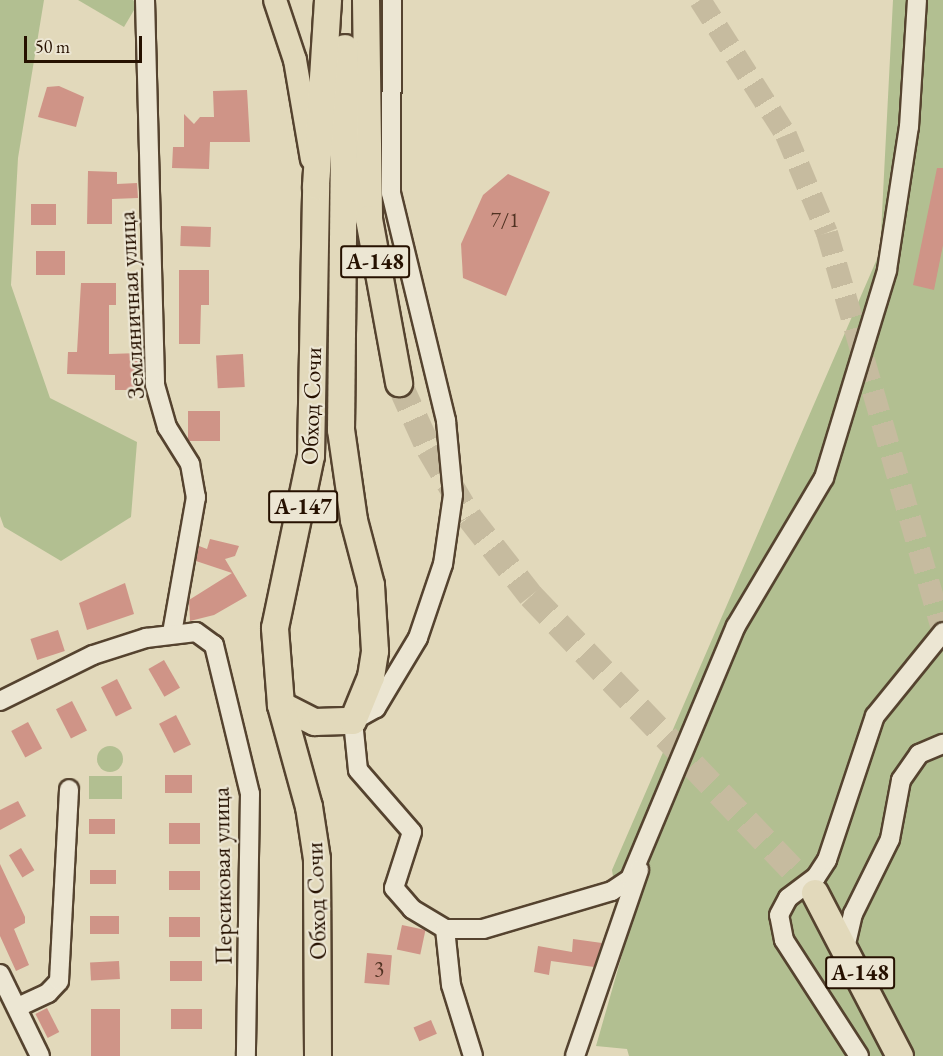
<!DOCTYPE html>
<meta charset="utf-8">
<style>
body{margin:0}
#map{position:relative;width:943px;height:1056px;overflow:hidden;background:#e2d9bb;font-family:"EB Garamond",serif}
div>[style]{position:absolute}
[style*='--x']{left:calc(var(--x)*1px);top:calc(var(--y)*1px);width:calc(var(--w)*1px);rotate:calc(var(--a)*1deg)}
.green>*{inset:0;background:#b2bf91;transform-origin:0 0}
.round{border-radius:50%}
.building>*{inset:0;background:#cf9487;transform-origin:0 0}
.major-tunnel>*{height:22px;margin-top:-11px;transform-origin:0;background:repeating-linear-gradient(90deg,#c6bb9f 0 22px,transparent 0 33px)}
.highway-tunnel>*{height:26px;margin-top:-13px;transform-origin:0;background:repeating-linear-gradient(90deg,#c6bb9f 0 26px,transparent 0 39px)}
.roads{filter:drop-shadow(2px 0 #55432f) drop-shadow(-2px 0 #55432f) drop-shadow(0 2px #55432f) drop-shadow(0 -2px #55432f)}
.minor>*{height:18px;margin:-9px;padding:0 9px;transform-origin:9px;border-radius:9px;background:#ece6d3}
.major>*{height:22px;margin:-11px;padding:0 11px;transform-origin:11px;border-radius:11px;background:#e2d9bb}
.highway>*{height:26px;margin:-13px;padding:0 13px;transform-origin:13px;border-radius:13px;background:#e2d9bb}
span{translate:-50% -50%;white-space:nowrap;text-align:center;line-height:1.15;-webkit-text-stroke:4.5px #ece6d3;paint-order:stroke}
.number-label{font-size:21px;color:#503222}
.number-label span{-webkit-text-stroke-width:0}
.shield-label span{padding:2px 4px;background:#ece6d3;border:2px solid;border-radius:4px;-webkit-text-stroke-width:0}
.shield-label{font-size:22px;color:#261100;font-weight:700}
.street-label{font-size:24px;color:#261100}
.scale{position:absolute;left:24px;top:36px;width:118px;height:27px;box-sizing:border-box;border:3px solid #261100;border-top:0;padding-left:8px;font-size:18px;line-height:21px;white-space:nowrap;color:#261100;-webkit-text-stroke:4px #ece6d3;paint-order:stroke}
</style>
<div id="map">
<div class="green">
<div style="clip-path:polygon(0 0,44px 0,18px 158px,11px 285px,50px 398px,137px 442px,131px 517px,61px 561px,4px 527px,0 516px)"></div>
<div style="clip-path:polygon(78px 0,133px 0,137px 5px,124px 27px)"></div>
<div style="clip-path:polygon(893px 0,943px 0,943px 1056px,629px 1056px,627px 1049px,596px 1046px,624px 948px,612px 870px,880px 252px)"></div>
<div class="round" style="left:97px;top:746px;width:26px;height:26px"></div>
<div style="left:89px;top:776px;width:33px;height:23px"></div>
</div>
<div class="building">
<div style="clip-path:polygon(59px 86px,84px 97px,76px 127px,38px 117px,47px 87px)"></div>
<div style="clip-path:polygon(247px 90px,250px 142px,210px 142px,209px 169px,172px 168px,173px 147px,184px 147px,184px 114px,194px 124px,200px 117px,214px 117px,213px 91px)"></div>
<div style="clip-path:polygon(937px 168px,943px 168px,943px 245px,934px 290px,913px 285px)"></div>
<div style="clip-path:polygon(88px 171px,117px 172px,117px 184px,137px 183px,138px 198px,112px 199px,112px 224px,87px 224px)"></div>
<div style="clip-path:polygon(508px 174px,550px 192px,506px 296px,463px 278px,461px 244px,483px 195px)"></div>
<div style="left:31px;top:204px;width:25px;height:21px"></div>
<div style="left:181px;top:226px;width:30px;height:20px;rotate:2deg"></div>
<div style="left:36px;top:251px;width:29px;height:24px"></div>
<div style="clip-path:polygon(179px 270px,209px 270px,209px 305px,201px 305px,200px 344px,179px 344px)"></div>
<div style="clip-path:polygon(81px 283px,116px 283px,116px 305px,109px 305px,109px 354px,140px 353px,141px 390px,115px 390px,115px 375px,67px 374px,68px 352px,77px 352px)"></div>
<div style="left:243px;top:354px;width:33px;height:27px;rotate:87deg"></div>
<div style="left:188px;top:411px;width:32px;height:30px"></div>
<div style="clip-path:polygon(210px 539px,239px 546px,235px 556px,225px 559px,247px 596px,214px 615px,190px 621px,189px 600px,232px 573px,196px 561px,199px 546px,207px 549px)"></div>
<div style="clip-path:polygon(125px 583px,134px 614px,87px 630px,79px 603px)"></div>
<div style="left:58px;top:630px;width:22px;height:29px;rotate:72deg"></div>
<div style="left:164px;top:660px;width:32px;height:18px;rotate:60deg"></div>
<div style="left:117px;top:679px;width:33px;height:18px;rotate:63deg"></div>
<div style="left:72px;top:701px;width:33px;height:18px;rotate:63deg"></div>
<div style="left:176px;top:715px;width:33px;height:19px;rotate:63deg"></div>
<div style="left:28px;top:722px;width:30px;height:19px;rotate:62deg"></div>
<div style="left:165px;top:775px;width:27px;height:18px"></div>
<div style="clip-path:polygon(18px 801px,26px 816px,0 830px,0 810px)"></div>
<div style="left:89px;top:819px;width:26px;height:15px"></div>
<div style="left:169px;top:823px;width:31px;height:21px"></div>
<div style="left:21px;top:848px;width:26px;height:14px;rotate:59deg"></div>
<div style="clip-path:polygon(0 864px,25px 917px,25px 923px,14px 929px,29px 965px,16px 971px,0 936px)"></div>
<div style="left:90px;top:870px;width:26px;height:14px"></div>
<div style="left:169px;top:871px;width:31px;height:19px"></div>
<div style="left:119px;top:916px;width:18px;height:29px;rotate:90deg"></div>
<div style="left:169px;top:917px;width:31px;height:20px"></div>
<div style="left:402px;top:925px;width:24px;height:25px;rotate:12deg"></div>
<div style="clip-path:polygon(573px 939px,602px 943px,594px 967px,551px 961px,549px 975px,534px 972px,538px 946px,572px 952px)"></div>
<div style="left:367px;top:953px;width:25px;height:30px;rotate:5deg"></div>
<div style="left:119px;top:961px;width:18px;height:29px;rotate:87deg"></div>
<div style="left:202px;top:961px;width:20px;height:32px;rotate:90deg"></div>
<div style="left:47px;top:1008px;width:27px;height:13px;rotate:63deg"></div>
<div style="left:91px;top:1009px;width:29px;height:47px"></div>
<div style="left:171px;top:1009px;width:31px;height:20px"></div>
<div style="left:431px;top:1020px;width:15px;height:19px;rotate:67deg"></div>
</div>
<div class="major-tunnel">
<div style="--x:700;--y:0;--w:160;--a:57.5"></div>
<div style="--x:786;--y:135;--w:106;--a:67.3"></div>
<div style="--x:827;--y:233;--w:416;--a:73.8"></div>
</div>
<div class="highway-tunnel">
<div style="--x:399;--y:383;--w:72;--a:65.6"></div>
<div style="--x:429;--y:449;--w:79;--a:59.5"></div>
<div style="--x:469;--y:517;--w:100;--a:51.9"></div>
<div style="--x:531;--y:596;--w:411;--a:46.3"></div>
</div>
<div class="roads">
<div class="minor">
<div style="--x:145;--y:0;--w:385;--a:88.5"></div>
<div style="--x:155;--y:385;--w:44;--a:74.1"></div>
<div style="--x:167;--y:427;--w:44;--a:58.1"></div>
<div style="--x:190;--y:464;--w:34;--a:80"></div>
<div style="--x:196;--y:497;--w:138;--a:100"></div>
<div style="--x:392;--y:0;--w:193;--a:90.3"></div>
<div style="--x:391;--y:193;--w:235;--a:76.4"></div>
<div style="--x:446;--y:421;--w:74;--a:84.6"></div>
<div style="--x:453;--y:495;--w:70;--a:98.2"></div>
<div style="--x:443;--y:564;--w:78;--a:108.7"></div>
<div style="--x:418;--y:638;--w:82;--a:121"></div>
<div style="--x:376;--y:708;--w:26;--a:151"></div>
<div style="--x:353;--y:721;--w:49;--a:84.2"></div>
<div style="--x:358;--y:770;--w:82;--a:48.9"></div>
<div style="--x:412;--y:832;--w:59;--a:107.8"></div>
<div style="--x:394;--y:888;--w:28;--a:49"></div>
<div style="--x:412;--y:909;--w:39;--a:31"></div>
<div style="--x:0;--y:701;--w:104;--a:-26.3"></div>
<div style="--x:93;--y:655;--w:56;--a:-17.8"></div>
<div style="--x:146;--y:638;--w:50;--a:-6.8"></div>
<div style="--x:196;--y:632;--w:22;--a:36"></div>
<div style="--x:214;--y:645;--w:153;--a:76.4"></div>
<div style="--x:250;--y:794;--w:262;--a:90.9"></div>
<div style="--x:846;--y:944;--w:31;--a:-77"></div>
<div style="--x:853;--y:914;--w:84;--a:-63.7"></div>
<div style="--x:890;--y:839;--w:60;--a:-79.4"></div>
<div style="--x:901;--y:780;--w:32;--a:-55"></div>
<div style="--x:919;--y:754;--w:26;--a:-23"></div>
<div style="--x:0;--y:974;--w:91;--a:64"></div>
<div style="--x:18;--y:1007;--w:33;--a:-25"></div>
<div style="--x:48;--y:993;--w:16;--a:-47"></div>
<div style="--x:59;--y:981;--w:192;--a:-87"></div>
<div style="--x:473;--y:1056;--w:74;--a:-107.2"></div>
<div style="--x:451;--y:985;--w:56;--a:-96.1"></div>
<div style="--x:445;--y:929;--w:38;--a:0"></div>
<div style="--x:483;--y:929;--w:134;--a:-16.4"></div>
<div style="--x:612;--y:891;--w:22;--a:-34"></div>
<div style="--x:630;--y:879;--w:274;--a:-67.3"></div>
<div style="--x:736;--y:626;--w:172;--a:-59.3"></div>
<div style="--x:824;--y:478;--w:217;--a:-73.1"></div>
<div style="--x:887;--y:270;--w:145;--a:-81.3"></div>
<div style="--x:909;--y:127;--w:127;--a:-86.4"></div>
<div style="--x:575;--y:1056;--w:197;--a:-71"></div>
<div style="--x:859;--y:1056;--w:138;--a:-122.9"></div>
<div style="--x:784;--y:940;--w:25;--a:-101"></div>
<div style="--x:779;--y:915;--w:19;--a:-62"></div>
<div style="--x:788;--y:898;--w:35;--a:-37"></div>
<div style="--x:816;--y:877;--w:20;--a:-57"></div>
<div style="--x:827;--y:860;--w:152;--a:-71.6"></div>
<div style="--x:875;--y:716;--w:108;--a:-51"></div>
</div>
<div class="major">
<div style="--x:275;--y:0;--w:63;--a:71.6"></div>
<div style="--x:295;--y:60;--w:100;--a:80.3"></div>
</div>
<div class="highway">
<div style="--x:366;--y:0;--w:219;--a:89.2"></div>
<div style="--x:369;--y:219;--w:167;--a:79.6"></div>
<div style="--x:281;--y:705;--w:38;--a:27"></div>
<div style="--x:315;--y:722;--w:38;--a:-2"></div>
<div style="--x:353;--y:721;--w:48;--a:-67.8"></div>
<div style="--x:371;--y:677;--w:26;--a:-81"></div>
<div style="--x:375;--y:651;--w:66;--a:-93.5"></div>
<div style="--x:371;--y:585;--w:67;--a:-104.7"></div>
<div style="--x:354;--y:520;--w:91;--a:-98.2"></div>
<div style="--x:341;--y:430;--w:382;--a:-89.4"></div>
<div style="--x:815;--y:893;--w:184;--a:62.5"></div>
<div style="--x:318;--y:1056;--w:197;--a:-90.3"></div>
<div style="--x:317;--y:859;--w:53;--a:-98.7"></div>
<div style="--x:309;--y:807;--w:106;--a:-105.4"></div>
<div style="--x:281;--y:705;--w:77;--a:-94.5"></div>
<div style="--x:275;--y:628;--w:176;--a:-78.2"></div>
<div style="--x:311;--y:456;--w:270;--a:-88.9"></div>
<div style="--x:316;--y:186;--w:186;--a:-86.3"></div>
</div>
</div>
<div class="number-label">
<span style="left:505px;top:220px">7/1</span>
<span style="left:379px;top:969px">3</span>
</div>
<div class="shield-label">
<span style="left:375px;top:262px">А-148</span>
<span style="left:303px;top:507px">А-147</span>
<span style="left:860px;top:973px">А-148</span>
</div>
<div class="street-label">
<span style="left:131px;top:305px;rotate:-93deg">Земляничная улица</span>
<span style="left:311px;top:406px;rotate:-88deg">Обход Сочи</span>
<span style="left:222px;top:876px;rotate:-91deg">Персиковая улица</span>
<span style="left:316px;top:901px;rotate:-92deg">Обход Сочи</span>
</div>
<div class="scale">50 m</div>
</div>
